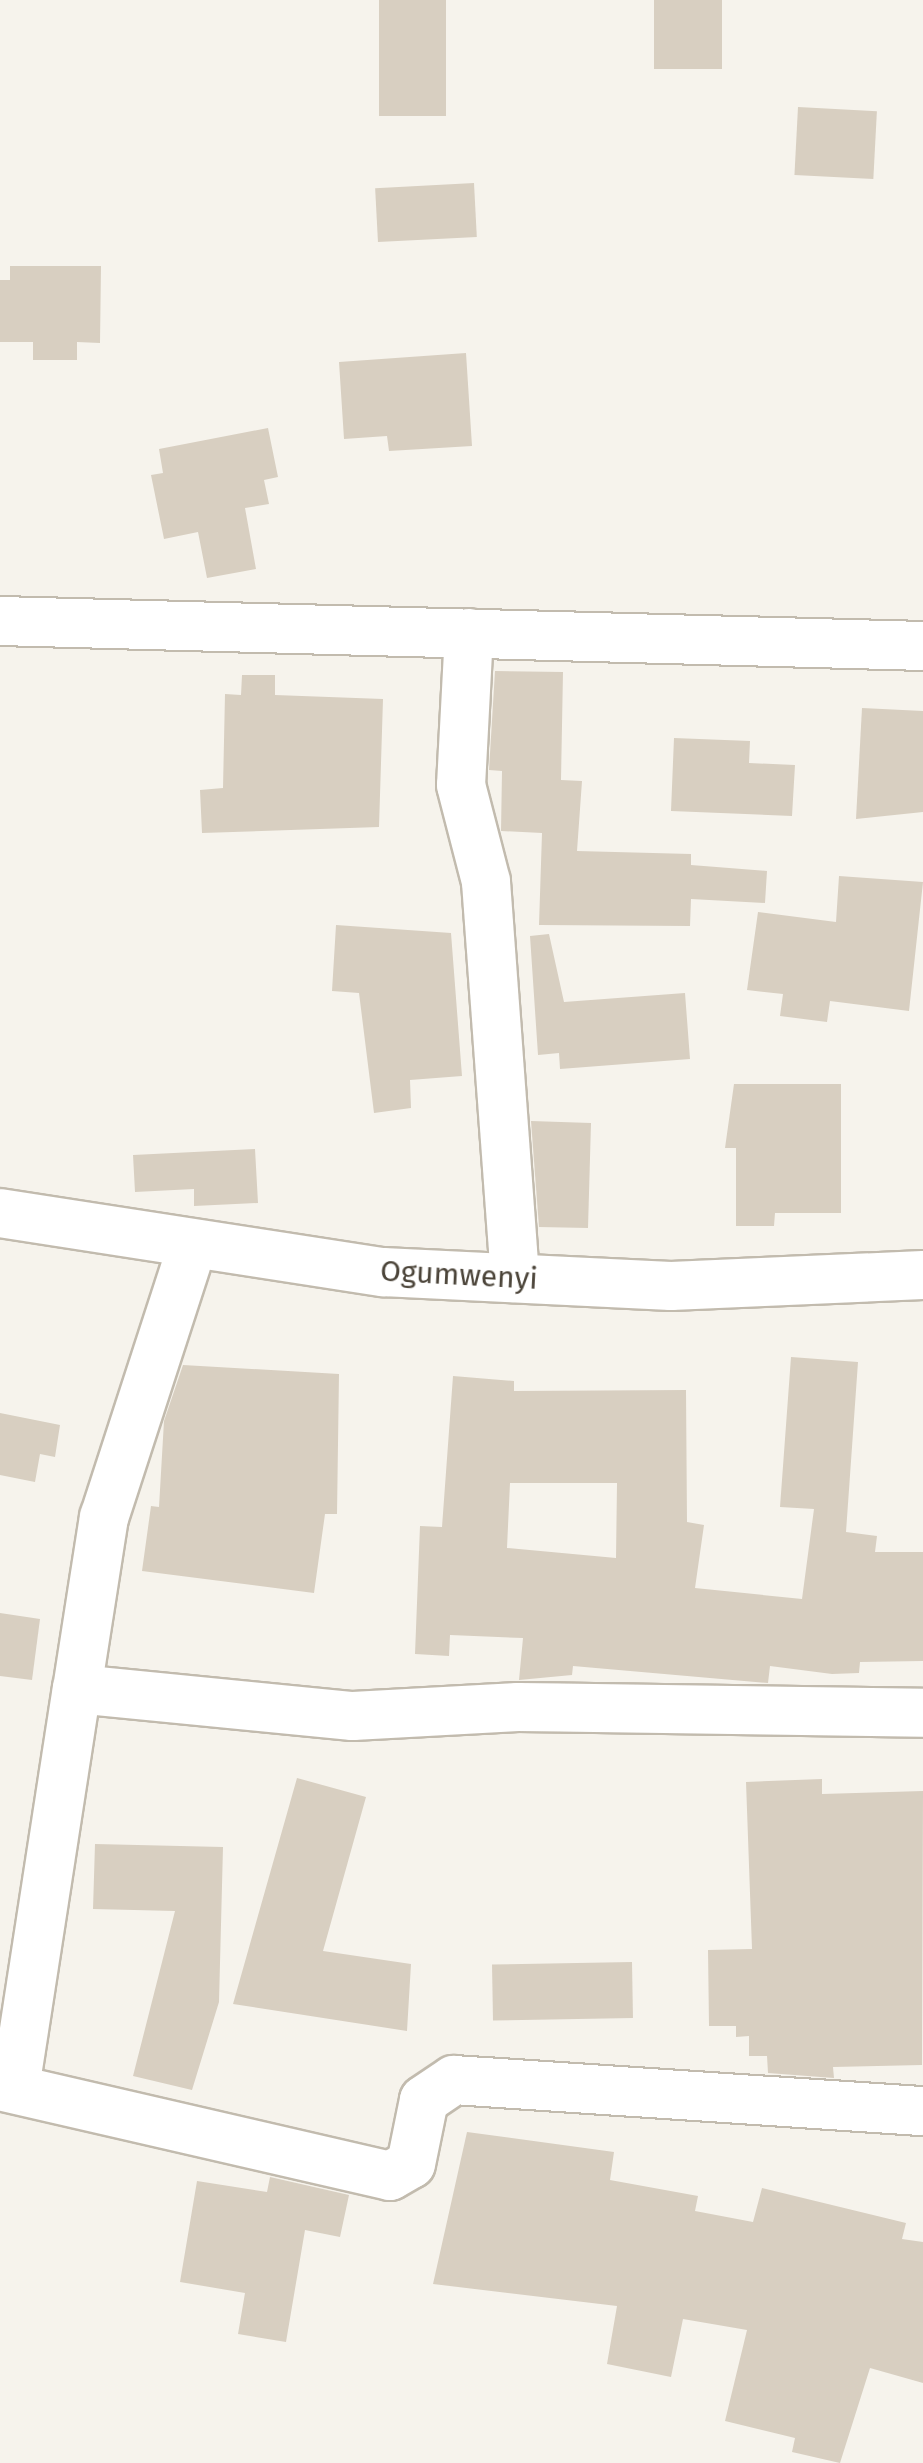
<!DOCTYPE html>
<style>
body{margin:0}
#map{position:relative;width:923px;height:2463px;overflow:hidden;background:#f6f3ec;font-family:"Fira Sans",sans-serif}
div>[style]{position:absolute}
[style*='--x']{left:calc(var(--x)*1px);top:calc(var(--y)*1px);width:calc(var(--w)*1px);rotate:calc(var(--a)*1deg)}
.building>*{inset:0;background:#d8cfc1;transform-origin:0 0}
.roads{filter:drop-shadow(2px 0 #c2bbae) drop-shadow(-2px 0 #c2bbae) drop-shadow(0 2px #c2bbae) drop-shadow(0 -2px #c2bbae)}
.street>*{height:48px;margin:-24px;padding:0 24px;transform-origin:24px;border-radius:24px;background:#fff}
span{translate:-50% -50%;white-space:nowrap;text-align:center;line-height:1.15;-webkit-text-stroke:9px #fff;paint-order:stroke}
.street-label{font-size:30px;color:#4b4439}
</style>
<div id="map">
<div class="building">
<div style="left:379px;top:0;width:67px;height:116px"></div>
<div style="left:654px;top:0;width:68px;height:69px"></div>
<div style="left:798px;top:107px;width:79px;height:68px;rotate:3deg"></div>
<div style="left:474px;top:183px;width:54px;height:99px;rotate:87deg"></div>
<div style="clip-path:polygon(10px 266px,101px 266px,100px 343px,77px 342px,77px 360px,33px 360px,33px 342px,0 342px,0 280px,10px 280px)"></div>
<div style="clip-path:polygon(466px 353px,472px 446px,389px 451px,387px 436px,344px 439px,339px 362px)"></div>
<div style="clip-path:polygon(268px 428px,278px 477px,264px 480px,269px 504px,245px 508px,256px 569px,207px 578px,198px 532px,164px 539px,151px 475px,163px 473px,159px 449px)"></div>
<div style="clip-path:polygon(495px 671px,563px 672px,561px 780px,582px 781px,577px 851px,691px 854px,691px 865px,767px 871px,765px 903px,691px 899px,690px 926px,539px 925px,542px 833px,501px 831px,502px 771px,489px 770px)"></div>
<div style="clip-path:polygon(242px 675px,275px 675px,275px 695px,383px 699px,379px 827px,202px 833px,200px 790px,223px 788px,225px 694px,241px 695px)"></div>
<div style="clip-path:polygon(862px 708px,923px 711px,923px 812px,856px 819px)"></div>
<div style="clip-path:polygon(674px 738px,750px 741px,749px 763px,795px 765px,792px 816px,671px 811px)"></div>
<div style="clip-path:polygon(839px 876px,923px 882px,909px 1011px,830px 1001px,827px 1022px,780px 1016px,783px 994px,747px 990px,758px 912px,836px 922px)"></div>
<div style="clip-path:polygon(336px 925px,451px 933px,462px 1076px,410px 1080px,411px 1108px,374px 1113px,359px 993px,332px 991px)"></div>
<div style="clip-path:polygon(549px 934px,564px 1002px,685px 993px,690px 1059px,560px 1069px,559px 1053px,538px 1055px,530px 936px)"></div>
<div style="clip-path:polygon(734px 1084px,841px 1084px,841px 1213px,775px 1213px,774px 1226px,736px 1226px,736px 1148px,725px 1148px)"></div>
<div style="clip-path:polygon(531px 1121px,591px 1123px,588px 1228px,539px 1227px)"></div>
<div style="clip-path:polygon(255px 1149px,258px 1203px,194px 1206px,194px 1189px,135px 1192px,133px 1155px)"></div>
<div style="clip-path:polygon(evenodd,791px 1357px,858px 1362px,846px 1532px,877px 1536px,875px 1552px,923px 1552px,923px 1661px,860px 1662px,859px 1673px,832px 1674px,770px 1666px,768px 1683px,573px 1666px,572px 1675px,519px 1680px,523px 1638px,450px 1635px,449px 1656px,415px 1654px,420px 1526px,442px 1527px,453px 1376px,514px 1381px,514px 1391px,686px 1390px,687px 1522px,704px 1525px,695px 1588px,802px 1599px,814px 1509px,780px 1507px,791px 1357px,510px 1483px,617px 1483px,616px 1558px,507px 1548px,510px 1483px)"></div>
<div style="clip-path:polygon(183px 1365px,339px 1374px,337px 1514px,325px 1514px,314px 1593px,142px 1571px,151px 1506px,159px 1507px,164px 1421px)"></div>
<div style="clip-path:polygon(0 1413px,60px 1425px,55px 1457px,40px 1454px,35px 1482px,0 1475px)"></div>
<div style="clip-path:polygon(0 1613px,40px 1619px,32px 1680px,0 1676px)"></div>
<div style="clip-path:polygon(297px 1778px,366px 1797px,323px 1951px,411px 1964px,407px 2031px,233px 2004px)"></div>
<div style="clip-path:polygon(822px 1779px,822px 1794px,923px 1791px,922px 2065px,833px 2067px,834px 2078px,768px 2073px,767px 2056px,749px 2056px,749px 2036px,736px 2037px,736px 2026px,709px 2026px,708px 1950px,752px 1949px,746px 1782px)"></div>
<div style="clip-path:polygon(95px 1844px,223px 1847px,219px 2002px,192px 2090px,133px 2076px,175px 1911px,93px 1909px)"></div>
<div style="left:632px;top:1962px;width:56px;height:140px;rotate:89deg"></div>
<div style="clip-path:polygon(467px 2132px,614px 2152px,610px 2180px,698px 2196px,695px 2211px,753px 2222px,762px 2188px,906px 2223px,902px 2239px,923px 2242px,923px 2383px,870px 2368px,840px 2463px,792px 2452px,795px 2438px,725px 2421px,747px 2330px,683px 2319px,671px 2377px,607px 2364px,617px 2306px,433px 2284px)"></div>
<div style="clip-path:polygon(270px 2177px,349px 2195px,340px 2237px,305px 2230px,286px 2342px,238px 2334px,245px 2293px,180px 2282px,197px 2181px,267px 2192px)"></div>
</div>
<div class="roads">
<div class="street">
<div style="--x:0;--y:621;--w:923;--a:1.55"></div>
<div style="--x:469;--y:633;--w:152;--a:93"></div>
<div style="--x:461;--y:785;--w:100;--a:75.5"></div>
<div style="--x:486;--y:882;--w:397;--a:85.8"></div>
<div style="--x:0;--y:1213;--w:388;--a:8.8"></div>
<div style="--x:383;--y:1272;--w:288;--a:2.8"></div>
<div style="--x:671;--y:1286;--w:252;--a:-2.5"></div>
<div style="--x:191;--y:1250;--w:281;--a:108"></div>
<div style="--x:104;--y:1517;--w:174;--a:98.9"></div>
<div style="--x:77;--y:1689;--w:277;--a:5.6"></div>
<div style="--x:353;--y:1716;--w:165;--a:-3.1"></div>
<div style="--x:518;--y:1707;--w:405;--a:0.8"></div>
<div style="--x:0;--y:2086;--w:400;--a:13"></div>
<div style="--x:390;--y:2176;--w:24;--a:-30"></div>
<div style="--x:411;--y:2164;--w:65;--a:-78.5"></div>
<div style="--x:424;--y:2100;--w:36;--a:-34"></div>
<div style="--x:454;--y:2080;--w:470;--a:3.8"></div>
<div style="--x:15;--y:2088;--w:404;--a:-81.2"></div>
</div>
</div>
<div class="street-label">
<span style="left:459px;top:1275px;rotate:3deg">Ogumwenyi</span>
</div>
</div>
